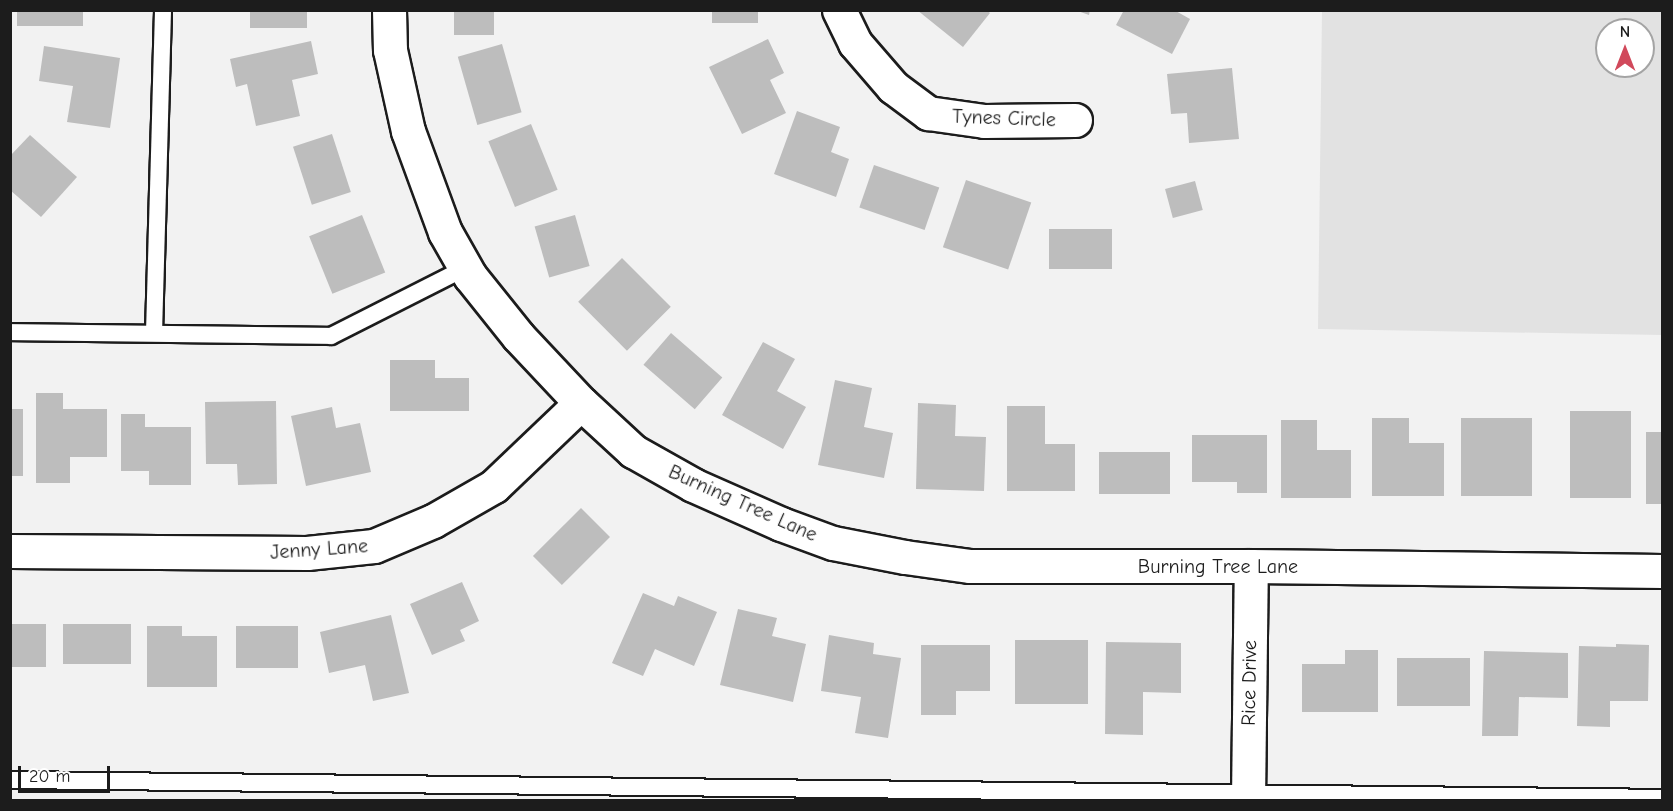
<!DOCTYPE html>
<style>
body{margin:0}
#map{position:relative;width:1673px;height:811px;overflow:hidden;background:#f2f2f2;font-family:"Comic Neue",sans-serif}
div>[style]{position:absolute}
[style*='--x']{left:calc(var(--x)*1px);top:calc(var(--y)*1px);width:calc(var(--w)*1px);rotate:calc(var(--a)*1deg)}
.built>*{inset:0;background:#e2e2e2}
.building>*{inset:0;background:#bdbdbd;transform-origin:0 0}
.roads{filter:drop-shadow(2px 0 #1c1c1c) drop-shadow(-2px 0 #1c1c1c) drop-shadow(0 2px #1c1c1c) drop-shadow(0 -2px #1c1c1c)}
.service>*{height:16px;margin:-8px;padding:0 8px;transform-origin:8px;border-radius:8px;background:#fff}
.minor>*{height:33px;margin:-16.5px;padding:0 16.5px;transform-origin:16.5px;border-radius:16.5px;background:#fff}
span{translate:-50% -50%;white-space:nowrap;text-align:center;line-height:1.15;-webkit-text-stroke:4.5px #fff;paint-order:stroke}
.street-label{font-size:20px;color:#1c1c1c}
.frame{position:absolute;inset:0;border:12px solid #1c1c1c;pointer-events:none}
.north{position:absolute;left:1595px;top:18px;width:60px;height:60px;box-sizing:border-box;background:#fff;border:2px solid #a4a4a4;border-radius:50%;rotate:0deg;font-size:16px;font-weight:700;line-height:24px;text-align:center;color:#1c1c1c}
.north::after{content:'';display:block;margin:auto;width:21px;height:27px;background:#d1495b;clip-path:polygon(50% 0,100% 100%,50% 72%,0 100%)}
.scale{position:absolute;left:18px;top:766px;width:92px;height:27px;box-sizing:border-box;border:3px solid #1c1c1c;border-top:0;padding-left:8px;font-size:18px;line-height:21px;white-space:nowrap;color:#1c1c1c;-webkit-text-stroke:4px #fff;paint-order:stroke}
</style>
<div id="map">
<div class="built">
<div style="clip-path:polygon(evenodd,1322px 11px,1662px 11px,1662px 335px,1318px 329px,1322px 11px,1607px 30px,1643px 30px,1643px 66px,1607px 66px,1607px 30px)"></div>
</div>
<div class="building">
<div style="left:17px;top:10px;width:66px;height:16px"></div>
<div style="left:250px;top:10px;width:57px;height:18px"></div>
<div style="left:454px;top:10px;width:40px;height:25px"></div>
<div style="left:712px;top:10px;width:46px;height:13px"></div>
<div style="clip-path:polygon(917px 10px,987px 10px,990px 13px,963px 47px)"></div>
<div style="clip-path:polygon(1075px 10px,1090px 10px,1089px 15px)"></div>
<div style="clip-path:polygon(1124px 10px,1174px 10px,1190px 19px,1172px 54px,1116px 25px)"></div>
<div style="clip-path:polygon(768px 39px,784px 73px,770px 80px,786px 113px,742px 134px,709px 67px)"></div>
<div style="clip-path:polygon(311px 41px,318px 74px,292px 80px,300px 116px,256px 126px,247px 84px,236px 87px,230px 59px)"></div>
<div style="left:502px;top:44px;width:71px;height:46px;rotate:74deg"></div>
<div style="clip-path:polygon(44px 46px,120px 58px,110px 128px,67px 122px,73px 86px,39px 81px)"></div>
<div style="clip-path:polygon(1232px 68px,1239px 139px,1189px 143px,1187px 113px,1171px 114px,1167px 74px)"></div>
<div style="clip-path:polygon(797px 111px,840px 127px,831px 152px,849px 159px,836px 197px,774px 174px)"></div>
<div style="left:531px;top:124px;width:71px;height:46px;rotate:68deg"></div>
<div style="left:332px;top:134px;width:61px;height:41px;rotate:72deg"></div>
<div style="clip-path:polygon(30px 135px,77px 177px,41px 217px,10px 190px,10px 156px)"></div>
<div style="left:874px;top:165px;width:69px;height:45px;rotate:19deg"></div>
<div style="left:966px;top:180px;width:69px;height:71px;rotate:19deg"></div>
<div style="left:1195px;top:181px;width:30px;height:31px;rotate:75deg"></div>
<div style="left:362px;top:215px;width:62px;height:57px;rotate:68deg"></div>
<div style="left:575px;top:215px;width:53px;height:42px;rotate:74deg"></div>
<div style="left:1049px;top:229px;width:63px;height:40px"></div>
<div style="left:622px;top:258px;width:69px;height:62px;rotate:45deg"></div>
<div style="left:671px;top:333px;width:68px;height:42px;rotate:41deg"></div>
<div style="clip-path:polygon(763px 342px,795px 359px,777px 391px,806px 407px,783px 449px,722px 415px)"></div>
<div style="clip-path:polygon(390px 360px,435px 360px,435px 378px,469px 378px,469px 411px,390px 411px)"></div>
<div style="clip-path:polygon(835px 380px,872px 388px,864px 427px,893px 433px,884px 478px,818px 465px)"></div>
<div style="clip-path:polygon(36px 393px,63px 393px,63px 409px,107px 409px,107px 457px,70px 457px,70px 483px,36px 483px)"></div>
<div style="clip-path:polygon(276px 401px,277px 484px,238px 485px,237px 464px,206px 464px,205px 402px)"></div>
<div style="clip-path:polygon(918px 403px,956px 405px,955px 436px,986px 437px,984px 491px,916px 489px)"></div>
<div style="clip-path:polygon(1007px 406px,1045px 406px,1045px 444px,1075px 444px,1075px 491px,1007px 491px)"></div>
<div style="clip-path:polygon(332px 407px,336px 428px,360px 423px,371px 472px,306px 486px,291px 416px)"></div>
<div style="left:10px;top:409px;width:13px;height:67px"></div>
<div style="left:1570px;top:411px;width:61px;height:87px"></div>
<div style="clip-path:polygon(121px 414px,145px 414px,145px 427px,191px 427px,191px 485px,149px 485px,149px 471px,121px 471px)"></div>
<div style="clip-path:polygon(1372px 418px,1409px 418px,1409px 443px,1444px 443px,1444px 496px,1372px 496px)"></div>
<div style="left:1461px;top:418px;width:71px;height:78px"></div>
<div style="clip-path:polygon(1281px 420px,1317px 420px,1317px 450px,1351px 450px,1351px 498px,1281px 498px)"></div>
<div style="left:1646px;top:432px;width:16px;height:72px"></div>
<div style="clip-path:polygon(1192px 435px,1267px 435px,1267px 493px,1237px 493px,1237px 482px,1192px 482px)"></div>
<div style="left:1099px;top:452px;width:71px;height:42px"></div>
<div style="left:581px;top:508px;width:41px;height:68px;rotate:45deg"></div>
<div style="clip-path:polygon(462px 582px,479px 621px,460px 630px,465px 641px,432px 655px,410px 604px)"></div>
<div style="clip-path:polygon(643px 593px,674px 606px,678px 596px,717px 612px,694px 666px,655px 649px,643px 676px,612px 663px)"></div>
<div style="clip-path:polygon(738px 609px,777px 618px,772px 636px,806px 644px,793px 702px,720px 685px)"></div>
<div style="clip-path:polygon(391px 615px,409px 693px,373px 701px,365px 665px,329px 673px,320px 632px)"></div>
<div style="left:10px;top:624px;width:36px;height:43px"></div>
<div style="left:63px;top:624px;width:68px;height:40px"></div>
<div style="clip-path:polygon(147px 626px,182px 626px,182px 636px,217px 636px,217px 687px,147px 687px)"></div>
<div style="left:236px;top:626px;width:62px;height:42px"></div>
<div style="clip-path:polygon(829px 635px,874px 643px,873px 654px,901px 658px,888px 738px,855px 733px,861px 697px,821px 691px)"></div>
<div style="left:1015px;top:640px;width:73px;height:64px"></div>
<div style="clip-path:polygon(1106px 642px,1181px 643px,1181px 693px,1143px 692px,1143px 735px,1105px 734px)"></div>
<div style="clip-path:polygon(1616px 644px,1649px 645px,1648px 701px,1610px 701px,1610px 727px,1577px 726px,1579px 646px,1616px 647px)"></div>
<div style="clip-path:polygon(921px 645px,990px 645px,990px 691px,956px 691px,956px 715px,921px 715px)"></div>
<div style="clip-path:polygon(1345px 650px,1378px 650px,1378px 712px,1302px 712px,1302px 664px,1345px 664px)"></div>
<div style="clip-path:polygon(1484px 651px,1568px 653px,1568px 698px,1519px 697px,1518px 736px,1482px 736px)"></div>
<div style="left:1397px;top:658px;width:73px;height:48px"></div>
</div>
<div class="roads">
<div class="service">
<div style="--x:10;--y:332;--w:321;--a:0.7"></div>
<div style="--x:331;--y:336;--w:150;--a:-26.9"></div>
<div style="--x:154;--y:333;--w:323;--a:-88.4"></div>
<div style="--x:10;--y:780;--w:1652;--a:0.62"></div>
</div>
<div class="minor">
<div style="--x:389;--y:10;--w:40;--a:88.6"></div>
<div style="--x:390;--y:50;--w:83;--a:77.5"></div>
<div style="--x:408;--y:131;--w:108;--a:69.9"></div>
<div style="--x:445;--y:232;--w:51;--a:60.4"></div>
<div style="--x:470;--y:276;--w:77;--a:51.3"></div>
<div style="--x:518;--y:336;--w:92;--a:46.8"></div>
<div style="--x:581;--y:403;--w:71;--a:42.7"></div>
<div style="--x:633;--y:451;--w:69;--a:29.5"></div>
<div style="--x:693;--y:485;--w:96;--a:23.9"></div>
<div style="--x:781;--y:524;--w:55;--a:20.1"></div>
<div style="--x:833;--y:543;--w:73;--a:11"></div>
<div style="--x:905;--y:557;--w:66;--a:7.9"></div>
<div style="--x:970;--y:566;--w:281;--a:0"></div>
<div style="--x:1251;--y:566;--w:411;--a:0.7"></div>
<div style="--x:839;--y:10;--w:37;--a:64"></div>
<div style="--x:855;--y:43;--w:58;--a:49.2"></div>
<div style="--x:893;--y:87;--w:44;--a:36.6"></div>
<div style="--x:928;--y:113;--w:57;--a:8.1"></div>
<div style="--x:984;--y:121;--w:91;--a:-0.6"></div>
<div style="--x:10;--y:551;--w:297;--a:0.4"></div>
<div style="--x:307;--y:553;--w:67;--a:-6"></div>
<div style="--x:374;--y:546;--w:64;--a:-23"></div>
<div style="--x:433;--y:521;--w:70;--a:-29.8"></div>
<div style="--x:494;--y:486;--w:120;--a:-43.7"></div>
<div style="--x:1248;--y:800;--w:234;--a:-89.3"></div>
</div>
</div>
<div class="street-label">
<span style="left:1004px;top:118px;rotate:2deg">Tynes Circle</span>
<span style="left:743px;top:503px;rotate:24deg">Burning Tree Lane</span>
<span style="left:319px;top:549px;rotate:-4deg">Jenny Lane</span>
<span style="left:1218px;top:566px">Burning Tree Lane</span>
<span style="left:1249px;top:683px;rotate:-89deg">Rice Drive</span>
</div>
<div class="frame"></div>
<div class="north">N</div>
<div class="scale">20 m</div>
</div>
